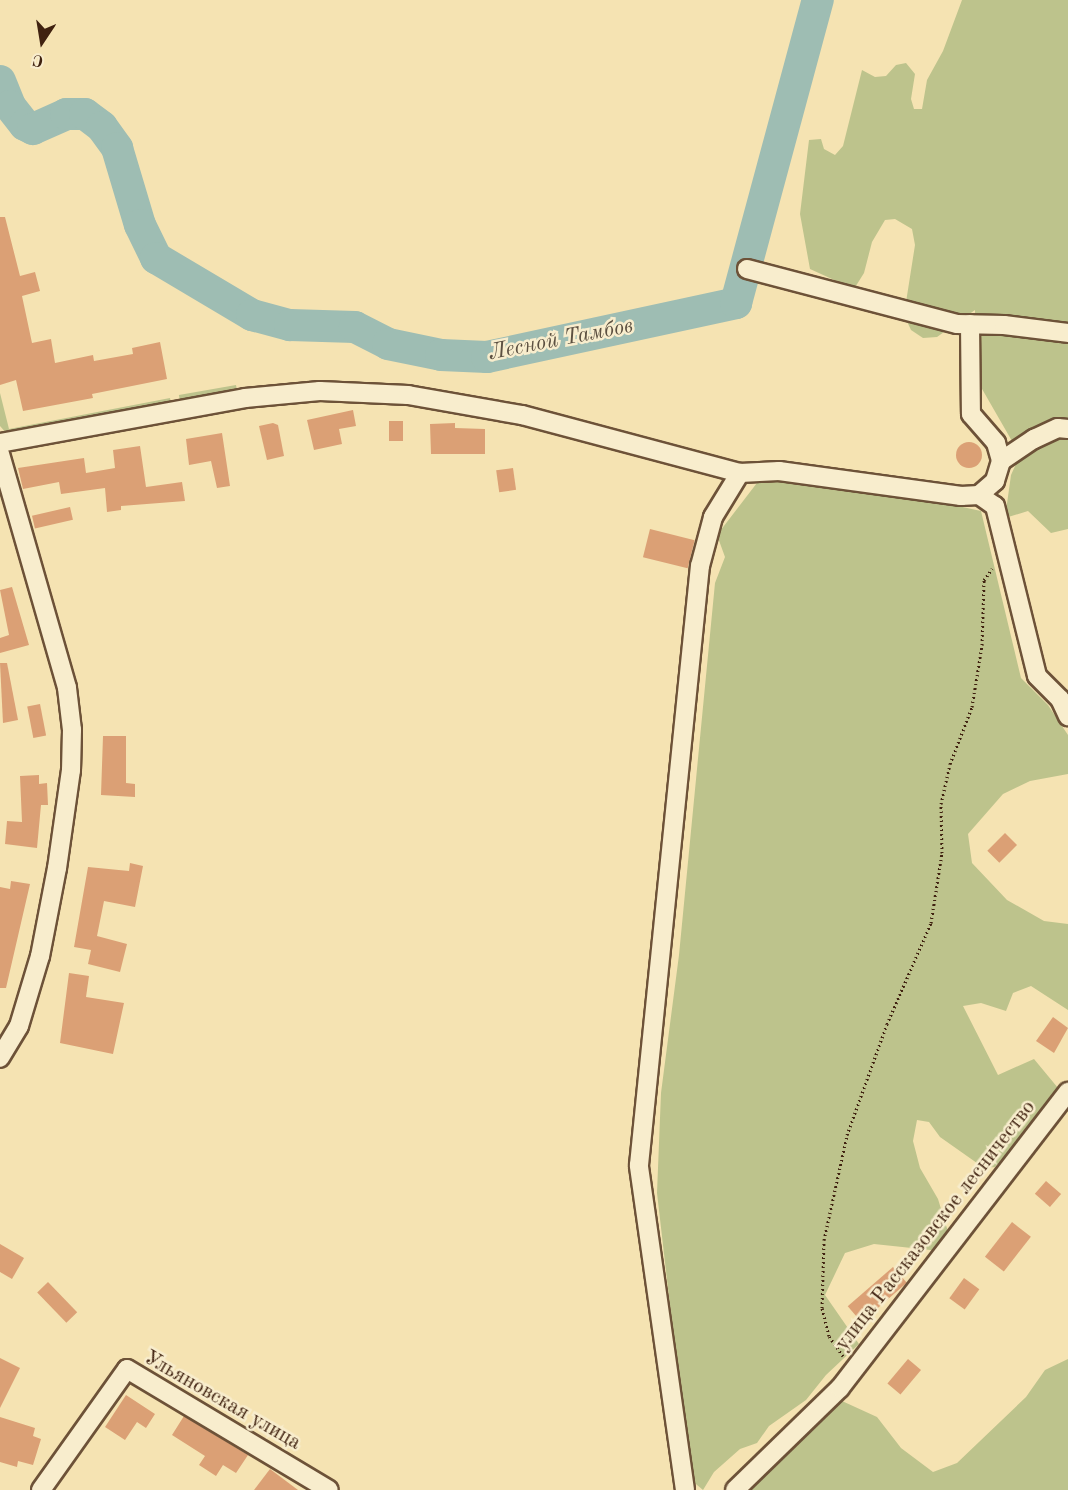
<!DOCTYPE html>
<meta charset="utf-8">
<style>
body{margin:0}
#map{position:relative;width:1068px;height:1490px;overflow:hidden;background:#f5e3b2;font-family:"Old Standard TT",serif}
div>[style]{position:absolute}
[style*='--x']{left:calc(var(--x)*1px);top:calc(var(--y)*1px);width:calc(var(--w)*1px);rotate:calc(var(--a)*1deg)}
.green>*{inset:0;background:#bdc38c;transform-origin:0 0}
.river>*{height:32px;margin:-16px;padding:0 16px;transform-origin:16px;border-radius:16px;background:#9ebdb3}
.building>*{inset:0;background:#dba075;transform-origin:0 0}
.round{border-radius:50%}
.path>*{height:3px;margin-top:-1.5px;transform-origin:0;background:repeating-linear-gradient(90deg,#402210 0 1.5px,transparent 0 4.5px)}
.roads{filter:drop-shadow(2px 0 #6d5238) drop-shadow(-2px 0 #6d5238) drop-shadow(0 2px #6d5238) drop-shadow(0 -2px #6d5238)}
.minor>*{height:18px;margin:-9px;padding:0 9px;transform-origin:9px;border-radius:9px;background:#f8edcd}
span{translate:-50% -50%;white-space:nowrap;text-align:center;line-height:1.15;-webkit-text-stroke:5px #f8edcd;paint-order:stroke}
.street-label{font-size:21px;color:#402210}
.water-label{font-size:22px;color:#5c5041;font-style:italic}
.north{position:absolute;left:12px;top:12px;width:60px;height:60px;-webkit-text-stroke:4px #f8edcd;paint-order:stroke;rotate:192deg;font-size:16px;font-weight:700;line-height:24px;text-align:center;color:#402210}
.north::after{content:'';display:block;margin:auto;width:21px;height:27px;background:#402210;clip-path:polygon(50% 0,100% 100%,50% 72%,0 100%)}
</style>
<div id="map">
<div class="green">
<div style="clip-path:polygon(962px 0,1068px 0,1068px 529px,1051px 533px,1028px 511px,1005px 518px,1011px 475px,1020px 455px,974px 375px,975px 310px,937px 337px,923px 338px,911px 330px,904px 315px,915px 245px,912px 229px,895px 219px,885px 220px,872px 242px,864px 273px,854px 289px,810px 269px,800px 214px,809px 140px,821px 139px,824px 149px,835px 155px,843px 146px,862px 70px,875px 77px,886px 76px,896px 65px,906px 63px,915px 74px,911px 99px,914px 109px,922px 109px,927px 80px,943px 51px)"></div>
<div style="left:236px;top:385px;width:11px;height:58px;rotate:80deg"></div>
<div style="clip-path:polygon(0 393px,9px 429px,170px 398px,172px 408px,7px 434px,0 426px)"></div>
<div style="clip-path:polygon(760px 479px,893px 492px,981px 511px,1021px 678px,1048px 705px,1068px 735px,1068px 774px,1030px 781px,1003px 794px,968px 834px,972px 863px,1007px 900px,1044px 921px,1068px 924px,1068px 1010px,1031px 986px,1013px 993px,1006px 1011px,981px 1003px,963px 1006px,998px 1075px,1034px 1059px,1058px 1088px,1051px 1104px,995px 1167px,984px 1168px,940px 1137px,929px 1122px,917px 1120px,913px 1141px,920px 1168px,938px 1199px,949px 1235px,940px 1251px,874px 1244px,845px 1253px,825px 1295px,859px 1344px,826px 1375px,806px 1400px,769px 1426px,757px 1443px,740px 1449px,714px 1472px,703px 1490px,690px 1479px,657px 1193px,661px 1093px,679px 955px,715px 583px,725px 557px,717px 535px)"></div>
<div style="clip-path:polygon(1068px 1359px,1068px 1490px,750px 1490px,803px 1433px,842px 1401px,877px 1417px,901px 1448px,933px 1472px,957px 1463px,1026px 1397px,1045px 1370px)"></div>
</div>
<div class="river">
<div style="--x:0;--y:81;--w:27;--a:68"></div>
<div style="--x:10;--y:106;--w:24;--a:52"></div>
<div style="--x:25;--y:125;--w:9;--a:27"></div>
<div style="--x:33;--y:129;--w:36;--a:-24"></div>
<div style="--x:66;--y:114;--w:19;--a:0"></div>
<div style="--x:85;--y:114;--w:21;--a:37"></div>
<div style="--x:102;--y:127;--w:26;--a:54"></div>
<div style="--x:117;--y:148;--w:80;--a:73.4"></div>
<div style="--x:140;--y:225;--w:37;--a:64"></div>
<div style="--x:156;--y:258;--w:112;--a:30.7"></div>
<div style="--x:252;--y:315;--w:39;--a:15"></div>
<div style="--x:290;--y:325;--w:65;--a:1.8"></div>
<div style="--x:355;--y:327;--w:37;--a:27"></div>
<div style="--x:388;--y:344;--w:54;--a:11.7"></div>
<div style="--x:441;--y:355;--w:46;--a:2.5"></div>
<div style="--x:487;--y:357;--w:255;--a:-12.2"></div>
<div style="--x:736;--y:303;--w:314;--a:-74.9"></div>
</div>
<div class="building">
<div style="clip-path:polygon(0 217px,5px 217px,20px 276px,35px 272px,40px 291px,22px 296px,32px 343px,51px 339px,55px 363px,93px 355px,94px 361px,133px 354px,132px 348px,160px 342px,167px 379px,92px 394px,93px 398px,23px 411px,16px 380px,0 385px)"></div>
<div style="clip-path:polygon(353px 410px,356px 426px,339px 429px,342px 444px,314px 450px,307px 420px)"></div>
<div style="left:403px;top:421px;width:20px;height:14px;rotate:90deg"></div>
<div style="clip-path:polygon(273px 423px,278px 425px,284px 456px,267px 460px,259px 426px)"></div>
<div style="clip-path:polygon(455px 423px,455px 428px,485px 429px,485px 454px,431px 454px,430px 424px)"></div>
<div style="clip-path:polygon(222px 433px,230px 486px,217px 488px,211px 461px,189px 465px,186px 439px)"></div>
<div class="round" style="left:956px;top:442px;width:26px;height:26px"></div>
<div style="clip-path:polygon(140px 446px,146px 487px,182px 482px,185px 501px,121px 506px,121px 510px,107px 512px,105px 488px,61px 494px,59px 482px,23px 489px,18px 468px,84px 458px,86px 473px,115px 468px,113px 450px)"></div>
<div style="left:513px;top:468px;width:22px;height:17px;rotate:82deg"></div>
<div style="left:70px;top:507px;width:13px;height:39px;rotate:77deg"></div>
<div style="left:650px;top:529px;width:46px;height:29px;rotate:14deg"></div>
<div style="clip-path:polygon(12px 587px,29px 645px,0 653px,0 638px,9px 635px,0 590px)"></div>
<div style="clip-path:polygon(0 663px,7px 663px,18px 720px,3px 723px)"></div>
<div style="left:40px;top:704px;width:32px;height:13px;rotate:79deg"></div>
<div style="clip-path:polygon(103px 736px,126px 736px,126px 783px,135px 784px,135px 797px,101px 795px)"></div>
<div style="clip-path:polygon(39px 775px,39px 784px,47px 783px,48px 805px,41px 805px,37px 848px,5px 844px,7px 821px,22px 822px,20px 776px)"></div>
<div style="left:1005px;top:833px;width:17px;height:25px;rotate:45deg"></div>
<div style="clip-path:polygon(130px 863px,143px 866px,135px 907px,104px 901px,97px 936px,127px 944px,120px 972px,88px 964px,91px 950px,74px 947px,88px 867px,129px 871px)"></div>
<div style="clip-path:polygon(11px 881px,30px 884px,6px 988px,0 988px,0 887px,10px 889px)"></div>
<div style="clip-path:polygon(69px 973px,89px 976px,86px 997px,124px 1003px,113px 1054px,60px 1043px)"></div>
<div style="clip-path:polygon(1053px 1017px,1068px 1028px,1054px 1053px,1036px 1041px)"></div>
<div style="left:1046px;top:1181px;width:20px;height:17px;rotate:41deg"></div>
<div style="left:1012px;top:1222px;width:24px;height:44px;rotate:38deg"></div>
<div style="clip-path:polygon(0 1244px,24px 1258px,12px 1279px,0 1272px)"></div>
<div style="left:893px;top:1267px;width:21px;height:60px;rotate:49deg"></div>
<div style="left:964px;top:1278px;width:19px;height:25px;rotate:36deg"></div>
<div style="left:48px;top:1282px;width:42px;height:15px;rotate:46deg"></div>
<div style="clip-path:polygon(0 1358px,20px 1368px,0 1408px)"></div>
<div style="left:908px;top:1359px;width:17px;height:32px;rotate:40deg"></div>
<div style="clip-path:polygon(126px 1395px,155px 1414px,146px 1428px,137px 1422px,125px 1440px,105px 1427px)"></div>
<div style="clip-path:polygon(184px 1416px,248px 1455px,236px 1473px,223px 1465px,216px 1476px,199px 1465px,205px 1456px,172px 1435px)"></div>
<div style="clip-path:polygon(0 1417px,35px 1428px,33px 1436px,41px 1439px,33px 1465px,18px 1461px,17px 1467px,0 1462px)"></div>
<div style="clip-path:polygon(270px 1469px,298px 1490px,254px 1490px)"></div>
</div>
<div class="path">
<div style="--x:843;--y:1356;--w:24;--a:-125"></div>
<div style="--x:829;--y:1336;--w:29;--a:-104"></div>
<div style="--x:822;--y:1308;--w:68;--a:-88.3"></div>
<div style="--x:824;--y:1240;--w:107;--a:-77.6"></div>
<div style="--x:847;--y:1135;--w:118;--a:-70.2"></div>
<div style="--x:887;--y:1024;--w:110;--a:-66.5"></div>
<div style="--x:931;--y:923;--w:71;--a:-81.1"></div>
<div style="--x:942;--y:853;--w:49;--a:-91.2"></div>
<div style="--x:941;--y:804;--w:41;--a:-77.3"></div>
<div style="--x:950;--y:764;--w:61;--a:-68.9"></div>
<div style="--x:972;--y:707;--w:63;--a:-80.8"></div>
<div style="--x:982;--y:645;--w:65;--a:-88.2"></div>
<div style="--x:984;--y:580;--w:14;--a:-54"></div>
</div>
<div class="roads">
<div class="minor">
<div style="--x:747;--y:269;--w:217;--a:14.7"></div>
<div style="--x:957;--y:324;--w:47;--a:1.2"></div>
<div style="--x:1004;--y:325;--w:64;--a:7.1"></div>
<div style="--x:970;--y:324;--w:90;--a:89.4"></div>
<div style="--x:971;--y:414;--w:38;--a:49"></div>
<div style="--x:996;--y:443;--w:19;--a:74"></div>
<div style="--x:1001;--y:461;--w:21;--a:107"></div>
<div style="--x:995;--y:481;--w:21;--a:139"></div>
<div style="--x:0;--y:443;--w:249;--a:-10.4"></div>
<div style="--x:245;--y:398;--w:75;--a:-5.3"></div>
<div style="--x:320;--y:391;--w:88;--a:2.6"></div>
<div style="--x:408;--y:395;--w:116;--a:10"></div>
<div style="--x:522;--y:415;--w:226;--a:14.9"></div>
<div style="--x:740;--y:473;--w:39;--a:-3"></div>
<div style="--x:779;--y:471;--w:184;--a:7.8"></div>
<div style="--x:961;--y:496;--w:18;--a:-3"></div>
<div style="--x:979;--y:495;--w:19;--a:35"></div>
<div style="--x:995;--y:506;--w:175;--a:76.1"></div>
<div style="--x:1037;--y:676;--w:33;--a:45"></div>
<div style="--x:1060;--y:699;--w:19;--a:65"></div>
<div style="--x:0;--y:454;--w:243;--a:74"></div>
<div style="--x:67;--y:688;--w:42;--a:83.2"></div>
<div style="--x:72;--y:730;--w:40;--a:91.4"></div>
<div style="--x:71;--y:770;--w:99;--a:98.1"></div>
<div style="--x:57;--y:868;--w:90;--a:100.9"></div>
<div style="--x:40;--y:956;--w:73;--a:106.7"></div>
<div style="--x:19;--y:1026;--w:37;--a:121"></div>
<div style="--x:1001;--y:461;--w:40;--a:-34"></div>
<div style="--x:1034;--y:439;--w:26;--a:-25"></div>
<div style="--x:1058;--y:428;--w:10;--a:6"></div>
<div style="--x:41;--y:1490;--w:148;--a:-54.6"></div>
<div style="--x:127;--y:1369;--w:235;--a:30.9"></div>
<div style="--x:685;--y:1490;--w:328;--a:-98.1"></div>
<div style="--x:639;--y:1165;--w:602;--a:-84.19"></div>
<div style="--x:700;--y:566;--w:51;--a:-75.1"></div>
<div style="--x:713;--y:517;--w:52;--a:-58.5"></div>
<div style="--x:735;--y:1490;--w:146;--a:-44.2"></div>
<div style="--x:840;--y:1388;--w:374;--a:-52.4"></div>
</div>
</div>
<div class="street-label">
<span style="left:936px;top:1226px;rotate:-52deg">улица Рассказовское лесничество</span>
<span style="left:222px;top:1401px;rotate:30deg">Ульяновская улица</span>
</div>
<div class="water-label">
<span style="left:561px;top:340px;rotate:-11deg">Лесной Тамбов</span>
</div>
<div class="north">С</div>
</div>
